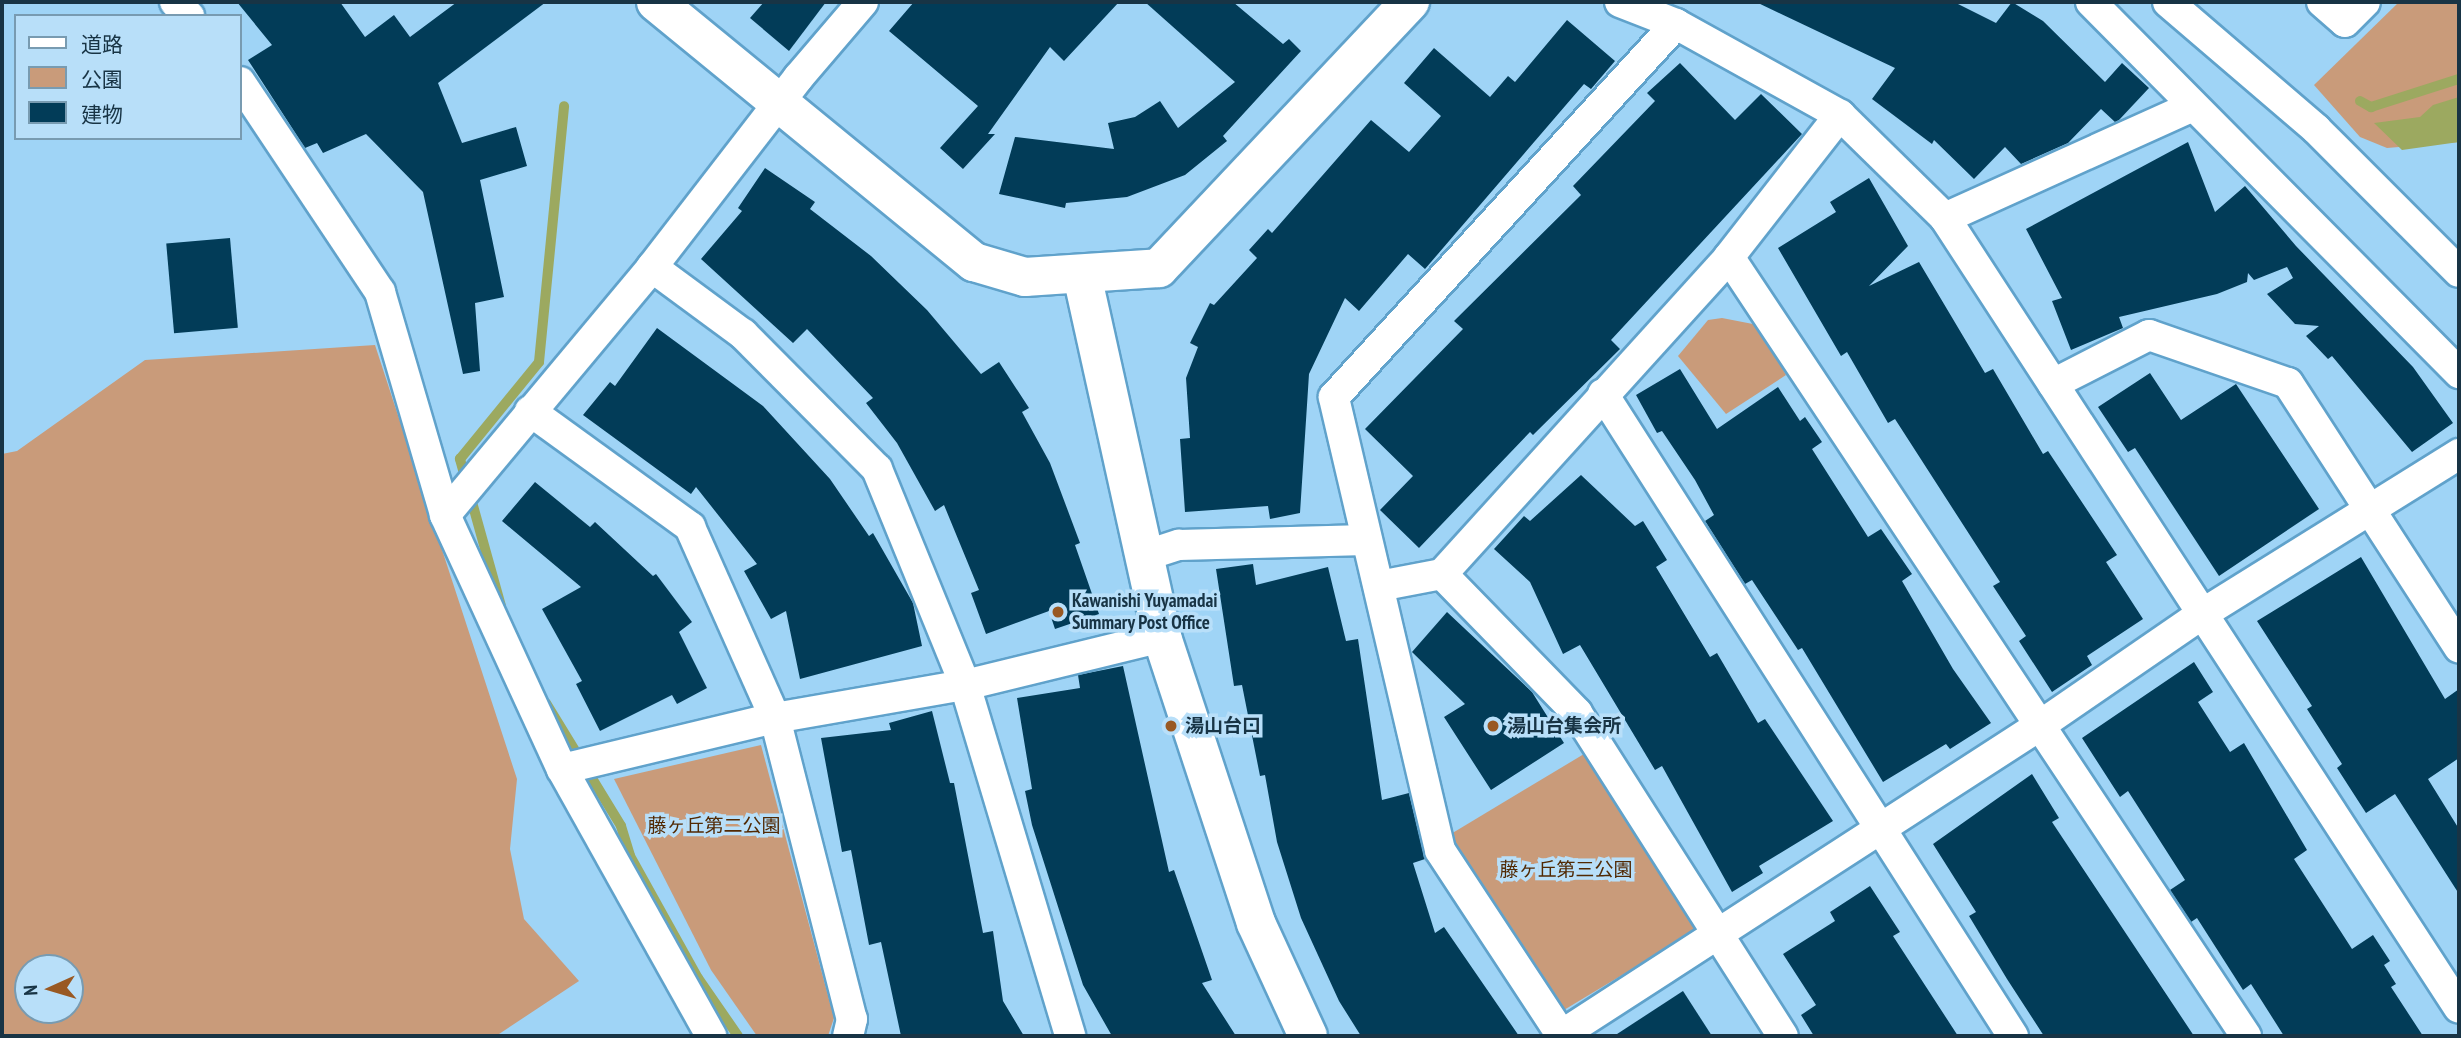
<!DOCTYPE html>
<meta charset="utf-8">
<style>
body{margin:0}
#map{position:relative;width:2461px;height:1038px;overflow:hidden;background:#9fd4f6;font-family:"PT Sans Narrow","Noto Sans JP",sans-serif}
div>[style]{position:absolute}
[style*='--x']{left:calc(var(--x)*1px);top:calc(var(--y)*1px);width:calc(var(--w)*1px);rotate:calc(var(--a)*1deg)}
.green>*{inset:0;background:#c99b7a;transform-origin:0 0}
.water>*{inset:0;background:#9ca960}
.stream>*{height:10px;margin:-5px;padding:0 5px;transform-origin:5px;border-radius:5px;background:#9ca960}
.building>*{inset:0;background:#023c58;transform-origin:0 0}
.roads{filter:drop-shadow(2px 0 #60a2cb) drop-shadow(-2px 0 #60a2cb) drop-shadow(0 2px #60a2cb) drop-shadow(0 -2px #60a2cb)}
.minor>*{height:30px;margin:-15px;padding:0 15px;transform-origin:15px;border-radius:15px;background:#fff}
.tertiary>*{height:38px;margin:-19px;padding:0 19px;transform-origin:19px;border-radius:19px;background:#fff}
.dots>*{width:19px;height:19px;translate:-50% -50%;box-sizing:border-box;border:4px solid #b8dff9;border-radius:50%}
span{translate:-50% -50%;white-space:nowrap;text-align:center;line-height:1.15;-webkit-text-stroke:7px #b8dff9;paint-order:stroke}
.poi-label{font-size:19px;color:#183445;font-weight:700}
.left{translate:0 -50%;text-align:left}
.park-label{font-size:19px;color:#512903}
.frame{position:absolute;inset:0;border:4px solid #183445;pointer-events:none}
.legend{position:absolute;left:14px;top:14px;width:228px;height:126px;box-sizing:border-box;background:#b8dff9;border:2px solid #789bb1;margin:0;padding:9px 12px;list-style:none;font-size:21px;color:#183445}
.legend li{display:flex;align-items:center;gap:14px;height:35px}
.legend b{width:35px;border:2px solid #789bb1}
.north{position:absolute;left:14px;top:954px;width:70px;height:70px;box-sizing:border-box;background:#b8dff9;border:2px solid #789bb1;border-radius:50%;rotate:266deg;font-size:19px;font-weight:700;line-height:28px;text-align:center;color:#183445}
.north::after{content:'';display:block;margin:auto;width:24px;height:32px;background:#995923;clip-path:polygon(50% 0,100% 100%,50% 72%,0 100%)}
</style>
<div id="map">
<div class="green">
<div style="clip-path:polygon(2399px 2px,2459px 2px,2459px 142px,2387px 148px,2360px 137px,2314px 85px)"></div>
<div style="clip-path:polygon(1722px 318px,1758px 325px,1786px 375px,1726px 414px,1678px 356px,1708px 320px)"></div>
<div style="clip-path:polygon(evenodd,375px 345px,517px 779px,510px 849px,524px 919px,579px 981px,496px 1036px,2px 1036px,2px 454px,17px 451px,145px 360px,375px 345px,28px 968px,70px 968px,70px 1010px,28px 1010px,28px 968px)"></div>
<div style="clip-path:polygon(761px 745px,834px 1018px,828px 1036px,757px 1036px,711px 970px,614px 779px)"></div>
<div style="left:1589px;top:751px;width:209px;height:166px;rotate:59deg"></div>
</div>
<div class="water">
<div style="clip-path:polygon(2459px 97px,2459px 142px,2402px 150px,2374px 123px,2420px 117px,2433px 105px)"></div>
</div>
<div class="stream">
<div style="--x:2360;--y:101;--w:13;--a:29"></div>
<div style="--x:2371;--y:107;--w:92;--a:-17.7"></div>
<div style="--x:501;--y:606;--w:153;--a:-105.6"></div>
<div style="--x:460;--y:459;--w:125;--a:-50.8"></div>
<div style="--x:539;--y:362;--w:257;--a:-84.4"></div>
<div style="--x:546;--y:703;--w:144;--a:58.6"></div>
<div style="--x:621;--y:826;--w:31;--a:73"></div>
<div style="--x:630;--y:856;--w:140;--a:60.9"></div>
<div style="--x:698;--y:978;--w:70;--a:55.4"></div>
</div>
<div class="building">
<div style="clip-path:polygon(237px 2px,340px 2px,365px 37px,394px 15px,410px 37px,457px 2px,546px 2px,438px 83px,462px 143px,516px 127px,527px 166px,480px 180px,504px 297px,475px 303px,480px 371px,463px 374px,423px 192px,366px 134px,323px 153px,317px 143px,305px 148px,248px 60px,272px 45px)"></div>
<div style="clip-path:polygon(764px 2px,826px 2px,789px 51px,750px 18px)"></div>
<div style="clip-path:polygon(914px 2px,1119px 2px,1064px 61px,1050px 47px,988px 134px,995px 134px,963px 169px,940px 148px,978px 106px,889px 31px)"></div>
<div style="clip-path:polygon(1145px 2px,1233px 2px,1283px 44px,1289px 39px,1301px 51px,1223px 136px,1227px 141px,1185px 175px,1127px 197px,1066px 203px,1065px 208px,999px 194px,1015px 137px,1114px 149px,1108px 123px,1135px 117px,1160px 101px,1178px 128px,1235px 82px)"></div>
<div style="clip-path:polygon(1756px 2px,1954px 2px,1996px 23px,2012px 2px,2043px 21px,2105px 82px,2122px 63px,2149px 88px,2119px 120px,2115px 122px,2101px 109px,2068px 143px,2021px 164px,2005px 147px,1974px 179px,1934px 140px,1932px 144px,1872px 99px,1895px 68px)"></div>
<div style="clip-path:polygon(1567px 20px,1615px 61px,1591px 89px,1584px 84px,1425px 269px,1408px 254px,1359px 311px,1345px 298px,1309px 374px,1300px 513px,1270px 519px,1268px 506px,1185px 512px,1180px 439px,1190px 438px,1186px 378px,1198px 347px,1190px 343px,1210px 303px,1214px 305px,1257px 258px,1249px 250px,1268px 229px,1272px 233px,1371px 120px,1409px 152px,1441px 116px,1404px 83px,1434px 48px,1490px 97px,1508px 76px,1515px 82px)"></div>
<div style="clip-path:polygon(1680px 63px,1735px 120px,1761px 94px,1802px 134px,1611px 340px,1620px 349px,1533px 435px,1530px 432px,1419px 548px,1380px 510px,1413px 476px,1365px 429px,1463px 329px,1454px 321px,1581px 195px,1573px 186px,1655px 101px,1647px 93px)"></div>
<div style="clip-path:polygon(2188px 142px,2215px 212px,2245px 186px,2296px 246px,2413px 367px,2453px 423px,2412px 452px,2332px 356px,2328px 359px,2306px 336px,2319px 326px,2295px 324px,2267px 294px,2293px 278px,2287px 267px,2254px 280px,2248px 273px,2247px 282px,2217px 294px,2119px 317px,2123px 328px,2071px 350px,2052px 301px,2062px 298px,2026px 229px)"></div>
<div style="clip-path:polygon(765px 168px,815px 202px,810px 209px,871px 256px,927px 310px,981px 374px,999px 362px,1029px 408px,1022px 412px,1050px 463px,1080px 543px,1075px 545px,1099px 614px,1055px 629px,1049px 611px,986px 634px,971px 593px,979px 590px,944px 505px,935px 511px,897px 443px,866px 403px,873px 398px,807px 329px,793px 343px,701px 259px,742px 211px,738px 208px)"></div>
<div style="clip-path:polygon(1869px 178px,1908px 246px,1869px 286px,1919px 262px,1985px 373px,1993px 369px,2043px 454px,2048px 451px,2117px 555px,2106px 562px,2143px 619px,2087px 656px,2092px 665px,2052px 692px,2019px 641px,2026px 636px,1993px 586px,2000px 582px,1895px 419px,1888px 423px,1847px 352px,1841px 356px,1778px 248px,1836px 212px,1830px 202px)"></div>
<div style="left:230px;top:238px;width:90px;height:64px;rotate:85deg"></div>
<div style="clip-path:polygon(657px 328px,763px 406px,830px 479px,869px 536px,873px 533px,913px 603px,922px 646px,800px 679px,786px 611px,771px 619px,744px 571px,757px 564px,696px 487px,691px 494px,583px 415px,610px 382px,615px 386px)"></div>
<div style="clip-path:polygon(1680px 369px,1717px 429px,1778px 387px,1800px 421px,1805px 417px,1822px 442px,1812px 449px,1868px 537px,1881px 529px,1912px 574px,1902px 581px,1953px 669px,1991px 723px,1950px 749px,1946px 744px,1883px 782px,1802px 648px,1798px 650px,1752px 580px,1745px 584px,1705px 521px,1714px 515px,1695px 480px,1662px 431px,1657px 433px,1636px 395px)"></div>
<div style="clip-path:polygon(2150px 373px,2181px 420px,2236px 384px,2319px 509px,2219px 576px,2135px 448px,2128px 452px,2098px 407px)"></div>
<div style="clip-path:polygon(1581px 475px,1635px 526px,1643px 521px,1667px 560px,1656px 567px,1710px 657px,1717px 653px,1758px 723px,1765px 719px,1833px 821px,1759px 866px,1763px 873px,1732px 892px,1662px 766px,1655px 770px,1580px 645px,1563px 654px,1530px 582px,1494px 549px,1524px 516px,1530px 521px)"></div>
<div style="clip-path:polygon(535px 482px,590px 527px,595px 522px,653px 576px,656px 574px,692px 622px,679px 632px,707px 688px,677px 704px,672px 695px,600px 731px,576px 684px,582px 681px,542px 609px,581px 587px,502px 521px)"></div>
<div style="clip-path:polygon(2361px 557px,2445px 699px,2459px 689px,2459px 758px,2428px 779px,2459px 829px,2459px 894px,2395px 794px,2366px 813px,2337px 768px,2342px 764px,2307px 709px,2312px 706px,2257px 621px)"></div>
<div style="clip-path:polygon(1253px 564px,1256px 585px,1328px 567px,1346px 641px,1358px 639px,1382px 800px,1409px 793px,1425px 859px,1413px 863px,1435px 933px,1444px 927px,1519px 1036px,1361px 1036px,1339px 1001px,1301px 918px,1277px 842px,1265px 775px,1260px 776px,1242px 685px,1234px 686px,1216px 569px)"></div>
<div style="clip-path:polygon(1447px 612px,1532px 692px,1564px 743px,1491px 790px,1444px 717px,1465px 704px,1412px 652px)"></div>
<div style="clip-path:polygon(2194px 662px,2213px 692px,2198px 702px,2230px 752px,2244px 743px,2307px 850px,2294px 859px,2352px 949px,2373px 935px,2390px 961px,2384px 965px,2396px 984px,2391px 987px,2423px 1036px,2284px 1036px,2251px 984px,2243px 990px,2197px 918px,2191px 922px,2170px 890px,2185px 880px,2128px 791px,2120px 797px,2082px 738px)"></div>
<div style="clip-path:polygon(1123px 666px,1169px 872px,1174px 870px,1212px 980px,1202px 983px,1236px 1036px,1112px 1036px,1083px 985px,1032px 825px,1025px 791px,1032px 789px,1017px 698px,1080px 688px,1078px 675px)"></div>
<div style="clip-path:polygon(932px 711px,950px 783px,954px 783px,983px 933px,993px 931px,1003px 1001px,1024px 1036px,901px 1036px,881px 942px,869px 945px,851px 850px,842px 852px,821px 738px,891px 730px,889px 723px)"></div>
<div style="clip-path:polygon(2032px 774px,2059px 818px,2052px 822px,2194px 1036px,2044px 1036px,2007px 979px,1969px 916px,1976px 912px,1933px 844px)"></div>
<div style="clip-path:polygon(1870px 886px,1900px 932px,1893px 936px,1958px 1036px,1814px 1036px,1801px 1015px,1816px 1005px,1783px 954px,1835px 921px,1830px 912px)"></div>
<div style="clip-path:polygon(1683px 991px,1712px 1036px,1614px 1036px)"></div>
</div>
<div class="roads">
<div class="minor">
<div style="--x:175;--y:2;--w:20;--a:45"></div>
<div style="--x:1620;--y:2;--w:60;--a:21.4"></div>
<div style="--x:1676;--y:24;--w:188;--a:29"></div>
<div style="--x:1840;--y:115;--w:147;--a:44.4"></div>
<div style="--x:1945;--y:218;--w:942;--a:56.95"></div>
<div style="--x:2091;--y:2;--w:523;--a:45.23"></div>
<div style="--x:2168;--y:2;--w:195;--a:40.6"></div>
<div style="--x:2316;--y:129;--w:202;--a:45"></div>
<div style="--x:2322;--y:2;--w:30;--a:41"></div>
<div style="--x:2345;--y:22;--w:28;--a:-45"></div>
<div style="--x:240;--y:82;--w:252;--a:56.3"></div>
<div style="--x:380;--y:292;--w:232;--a:73.7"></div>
<div style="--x:445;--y:515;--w:280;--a:65.3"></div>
<div style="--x:562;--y:769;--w:306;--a:60.8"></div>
<div style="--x:1945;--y:218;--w:272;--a:-24.3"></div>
<div style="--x:1729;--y:257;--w:935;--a:56.43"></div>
<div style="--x:652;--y:267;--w:113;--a:36.4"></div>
<div style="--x:743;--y:334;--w:190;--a:45.2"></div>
<div style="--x:877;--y:469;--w:233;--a:67.8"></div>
<div style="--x:965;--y:685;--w:366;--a:73.3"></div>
<div style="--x:2053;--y:384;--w:108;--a:-27"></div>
<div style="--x:2149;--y:335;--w:147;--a:19.1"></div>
<div style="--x:2288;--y:383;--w:315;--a:57.1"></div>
<div style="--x:1603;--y:394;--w:762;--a:57.44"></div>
<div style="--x:530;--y:411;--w:198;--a:35.9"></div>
<div style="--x:690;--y:527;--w:209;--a:66"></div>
<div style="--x:775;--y:718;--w:311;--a:75.7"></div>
<div style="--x:852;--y:1019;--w:17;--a:103"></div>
<div style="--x:445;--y:515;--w:323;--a:-50.1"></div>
<div style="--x:652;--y:267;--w:239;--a:-52.3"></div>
<div style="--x:798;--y:78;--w:100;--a:-49.5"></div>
<div style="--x:1141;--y:557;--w:40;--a:-18"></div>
<div style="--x:1179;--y:545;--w:187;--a:-1.5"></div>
<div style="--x:1442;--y:574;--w:428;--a:-47.8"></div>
<div style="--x:1729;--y:257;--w:180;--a:-52"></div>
<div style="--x:1379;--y:586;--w:64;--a:-10.8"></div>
<div style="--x:1442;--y:574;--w:194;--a:45.8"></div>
<div style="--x:1577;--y:713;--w:383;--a:57.5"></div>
<div style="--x:562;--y:769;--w:219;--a:-13.5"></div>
<div style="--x:775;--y:718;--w:193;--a:-9.9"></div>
<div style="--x:965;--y:685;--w:203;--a:-13.7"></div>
<div style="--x:1560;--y:1036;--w:574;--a:-32.92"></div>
<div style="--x:2042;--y:724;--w:194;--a:-34.5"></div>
<div style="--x:2202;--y:614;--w:303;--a:-31.9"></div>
<div style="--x:1562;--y:1036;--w:222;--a:-123.3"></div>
<div style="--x:1440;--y:850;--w:465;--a:-103.2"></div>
<div style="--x:1334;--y:397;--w:506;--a:-47.48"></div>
</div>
<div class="tertiary">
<div style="--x:656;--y:2;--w:411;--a:39.3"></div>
<div style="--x:974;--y:262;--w:53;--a:16.4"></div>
<div style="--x:1025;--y:277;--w:134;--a:-3.8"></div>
<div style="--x:1159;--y:268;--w:366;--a:-46.7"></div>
<div style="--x:1082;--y:275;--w:371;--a:77.5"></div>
<div style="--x:1162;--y:637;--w:301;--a:71.8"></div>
<div style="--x:1256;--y:923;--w:124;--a:65.3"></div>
</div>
</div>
<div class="dots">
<div style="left:1058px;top:612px;background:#995923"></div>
<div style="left:1171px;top:726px;background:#995923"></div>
<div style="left:1493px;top:726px;background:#995923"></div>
</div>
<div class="poi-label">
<span class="left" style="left:1072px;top:612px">Kawanishi Yuyamadai<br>Summary Post Office</span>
<span class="left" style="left:1185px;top:726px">湯山台口</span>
<span class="left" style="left:1507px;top:726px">湯山台集会所</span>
</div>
<div class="park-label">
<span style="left:714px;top:826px">藤ヶ丘第二公園</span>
<span style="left:1566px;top:870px">藤ヶ丘第三公園</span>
</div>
<div class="frame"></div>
<ul class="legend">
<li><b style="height:9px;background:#fff"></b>道路</li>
<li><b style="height:19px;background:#c99b7a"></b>公園</li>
<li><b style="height:19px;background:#023c58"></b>建物</li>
</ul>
<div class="north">N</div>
</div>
